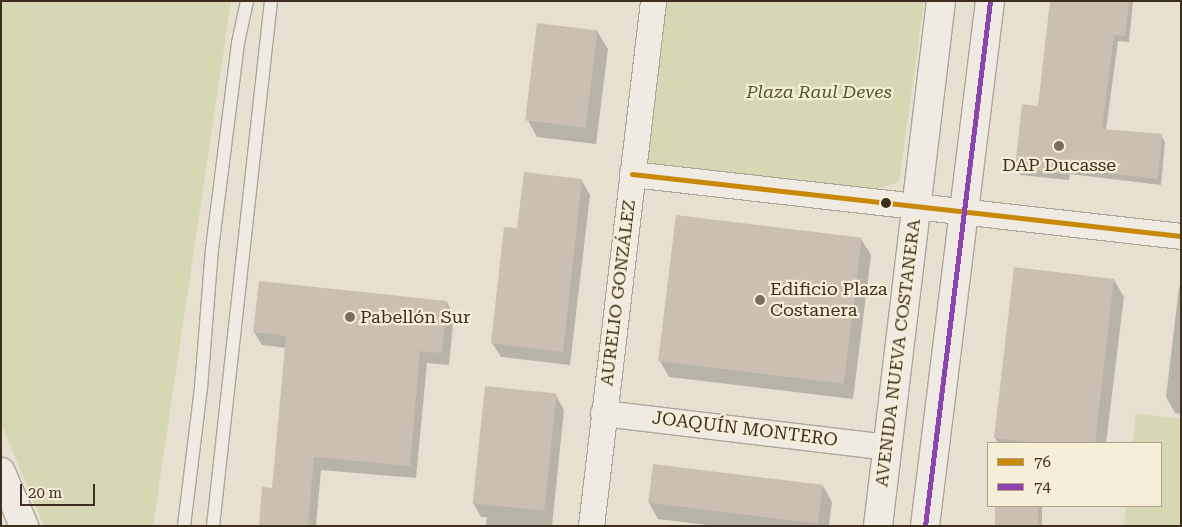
<!DOCTYPE html>
<meta charset="utf-8">
<style>
body{margin:0}
#map{position:relative;width:1182px;height:527px;overflow:hidden;background:#e7e0d1;font-family:"Roboto Serif",serif}
div>[style]{position:absolute}
[style*='--x']{left:calc(var(--x)*1px);top:calc(var(--y)*1px);width:calc(var(--w)*1px);rotate:calc(var(--a)*1deg)}
.green>*{inset:0;background:#d6d7b3}
.shadow>*{inset:0;background:#0003;transform-origin:0 0}
.building>*{inset:0;background:#cbbfb2;transform-origin:0 0}
.roads{filter:drop-shadow(1px 0 #ada599) drop-shadow(-1px 0 #ada599) drop-shadow(0 1px #ada599) drop-shadow(0 -1px #ada599)}
.service>*{height:12px;margin:-6px;padding:0 6px;transform-origin:6px;border-radius:6px;background:#efebe3}
.minor>*{height:25px;margin:-12.5px;padding:0 12.5px;transform-origin:12.5px;border-radius:12.5px;background:#efebe3}
.secondary>*{height:28px;margin:-14px;padding:0 14px;transform-origin:14px;border-radius:14px;background:#efebe3}
.bus-1>*{height:5px;margin:-2.5px;padding:0 2.5px;transform-origin:2.5px;border-radius:2.5px;background:#c88808}
.bus-2>*{height:5px;margin:-2.5px;padding:0 2.5px;transform-origin:2.5px;border-radius:2.5px;background:#8e44ad}
.dots>*{width:14px;height:14px;translate:-50% -50%;box-sizing:border-box;border:2px solid #f7eed8;border-radius:50%}
span{translate:-50% -50%;white-space:nowrap;text-align:center;line-height:1.15;-webkit-text-stroke:4.5px #f7eed8;paint-order:stroke}
.park-label{font-size:18px;color:#4d5a26;font-style:italic}
.poi-label{font-size:18px;color:#3d2e20}
.left{translate:0 -50%;text-align:left}
.street-label{font-size:18px;color:#3d2e20}
.frame{position:absolute;inset:0;border:2px solid #3d2e20;pointer-events:none}
.legend{position:absolute;left:987px;top:442px;width:175px;height:65px;box-sizing:border-box;background:#f7eed8;border:1px solid #ada18e;margin:0;padding:6px 9px;list-style:none;font-size:15px;color:#3d2e20}
.legend li{display:flex;align-items:center;gap:10px;height:25px}
.legend b{width:25px;border:1px solid #ada18e}
.scale{position:absolute;left:20px;top:484px;width:75px;height:22px;box-sizing:border-box;border:2px solid #3d2e20;border-top:0;padding-left:6px;font-size:15px;line-height:18px;white-space:nowrap;color:#3d2e20;-webkit-text-stroke:4px #f7eed8;paint-order:stroke}
</style>
<div id="map">
<div class="green">
<div style="clip-path:polygon(1px 1px,231px 1px,153px 526px,44px 526px,1px 424px)"></div>
<div style="clip-path:polygon(660px 1px,924px 1px,899px 182px,877px 189px,650px 166px,641px 153px)"></div>
<div style="clip-path:polygon(1136px 414px,1181px 419px,1181px 526px,1124px 526px,1126px 506px,1161px 506px,1161px 443px,1133px 443px)"></div>
</div>
<div class="shadow">
<div style="clip-path:polygon(1051px 1px,1133px 1px,1129px 42px,1118px 41px,1106px 130px,1161px 135px,1165px 142px,1161px 185px,1070px 174px,1069px 180px,1020px 175px,1017px 168px,1039px 107px)"></div>
<div style="clip-path:polygon(597px 31px,608px 49px,596px 144px,537px 137px,527px 119px)"></div>
<div style="clip-path:polygon(582px 181px,590px 195px,570px 365px,501px 357px,492px 343px,518px 229px)"></div>
<div style="clip-path:polygon(861px 239px,871px 255px,853px 399px,669px 377px,660px 361px)"></div>
<div style="clip-path:polygon(1015px 269px,1114px 280px,1124px 297px,1106px 443px,998px 443px,995px 438px)"></div>
<div style="clip-path:polygon(260px 282px,447px 302px,454px 315px,449px 365px,427px 363px,416px 478px,321px 470px,316px 526px,260px 526px,273px 490px,286px 348px,262px 345px,254px 332px)"></div>
<div style="clip-path:polygon(1179px 287px,1181px 287px,1181px 414px,1175px 413px,1166px 397px)"></div>
<div style="clip-path:polygon(556px 395px,564px 410px,552px 526px,486px 526px,487px 517px,481px 517px,473px 503px)"></div>
<div style="clip-path:polygon(823px 486px,832px 502px,829px 526px,715px 526px,658px 519px,649px 503px)"></div>
<div style="left:997px;top:506px;width:45px;height:20px"></div>
</div>
<div class="building">
<div style="clip-path:polygon(1050px 1px,1129px 1px,1125px 36px,1114px 35px,1102px 129px,1162px 134px,1158px 179px,1066px 168px,1066px 174px,1015px 169px,1022px 104px,1038px 106px)"></div>
<div style="left:537px;top:23px;width:61px;height:98px;rotate:7deg"></div>
<div style="clip-path:polygon(524px 172px,582px 179px,563px 352px,491px 343px,504px 227px,517px 228px)"></div>
<div style="left:676px;top:215px;width:187px;height:147px;rotate:7deg"></div>
<div style="clip-path:polygon(1014px 267px,1114px 279px,1095px 443px,1036px 443px,994px 438px)"></div>
<div style="clip-path:polygon(259px 281px,447px 301px,442px 353px,420px 351px,410px 466px,314px 457px,308px 526px,259px 526px,262px 487px,272px 488px,286px 336px,253px 332px)"></div>
<div style="left:485px;top:386px;width:72px;height:118px;rotate:6deg"></div>
<div style="left:653px;top:464px;width:171px;height:39px;rotate:7deg"></div>
<div style="left:995px;top:506px;width:43px;height:20px"></div>
</div>
<div class="roads">
<div class="service">
<div style="--x:184;--y:526;--w:139;--a:-83"></div>
<div style="--x:201;--y:388;--w:139;--a:-85.5"></div>
<div style="--x:212;--y:249;--w:208;--a:-82.8"></div>
<div style="--x:238;--y:43;--w:43;--a:-77.9"></div>
<div style="--x:213;--y:526;--w:528;--a:-83.7"></div>
</div>
<div class="minor">
<div style="--x:632;--y:174;--w:552;--a:6.44"></div>
<div style="--x:603;--y:413;--w:286;--a:6.8"></div>
<div style="--x:591;--y:526;--w:529;--a:-83.26"></div>
</div>
<div class="secondary">
<div style="--x:1;--y:472;--w:59;--a:66.9"></div>
<div style="--x:878;--y:526;--w:529;--a:-83.16"></div>
<div style="--x:925;--y:526;--w:529;--a:-82.94"></div>
</div>
</div>
<div class="bus-1">
<div style="--x:632;--y:174;--w:552;--a:6.44"></div>
</div>
<div class="bus-2">
<div style="--x:925;--y:526;--w:529;--a:-82.94"></div>
</div>
<div class="dots">
<div style="left:1059px;top:146px;background:#786c5e"></div>
<div style="left:886px;top:203px;background:#3d2e20"></div>
<div style="left:760px;top:300px;background:#786c5e"></div>
<div style="left:350px;top:317px;background:#786c5e"></div>
</div>
<div class="park-label">
<span style="left:819px;top:92px">Plaza Raul Deves</span>
</div>
<div class="poi-label">
<span style="left:1059px;top:165px">DAP Ducasse</span>
<span class="left" style="left:770px;top:300px">Edificio Plaza<br>Costanera</span>
<span class="left" style="left:360px;top:317px">Pabellón Sur</span>
</div>
<div class="street-label">
<span style="left:618px;top:293px;rotate:-83deg">AURELIO GONZÁLEZ</span>
<span style="left:898px;top:353px;rotate:-83deg">AVENIDA NUEVA COSTANERA</span>
<span style="left:745px;top:429px;rotate:7deg">JOAQUÍN MONTERO</span>
</div>
<div class="frame"></div>
<ul class="legend">
<li><b style="height:6px;background:#c88808"></b>76</li>
<li><b style="height:6px;background:#8e44ad"></b>74</li>
</ul>
<div class="scale">20 m</div>
</div>
